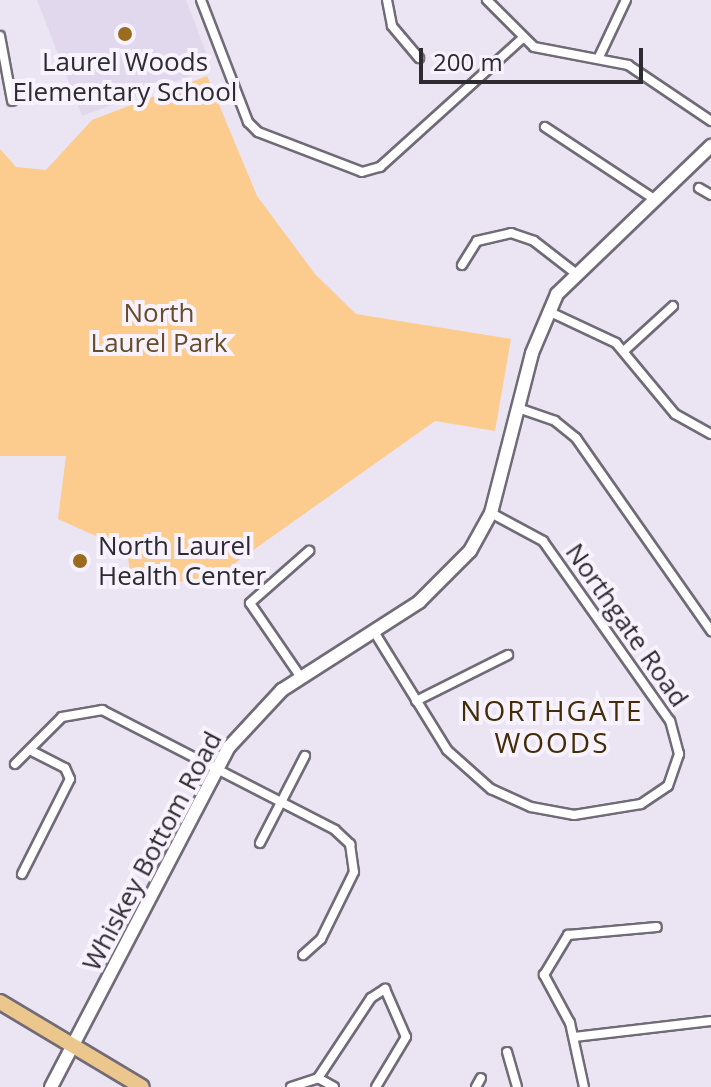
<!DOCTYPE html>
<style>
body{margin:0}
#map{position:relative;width:711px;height:1087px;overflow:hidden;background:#ebe4f2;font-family:"Open Sans",sans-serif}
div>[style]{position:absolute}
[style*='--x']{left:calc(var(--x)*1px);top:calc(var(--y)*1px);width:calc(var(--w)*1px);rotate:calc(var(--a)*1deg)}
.built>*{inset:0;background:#e2d8ed}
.green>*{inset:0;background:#fbcc8d}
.roads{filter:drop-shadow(2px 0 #716b77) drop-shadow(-2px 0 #716b77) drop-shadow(0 2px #716b77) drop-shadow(0 -2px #716b77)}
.street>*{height:8px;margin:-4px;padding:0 4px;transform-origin:4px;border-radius:4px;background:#fff}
.secondary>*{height:12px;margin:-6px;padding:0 6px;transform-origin:6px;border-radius:6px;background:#fff}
.primary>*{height:14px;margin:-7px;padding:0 7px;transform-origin:7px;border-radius:7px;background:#ecc78d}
.dots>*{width:22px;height:22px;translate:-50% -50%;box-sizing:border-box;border:4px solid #f7f2fd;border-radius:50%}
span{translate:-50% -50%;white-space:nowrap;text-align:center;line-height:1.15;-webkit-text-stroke:8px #f7f2fd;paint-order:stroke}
.poi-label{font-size:26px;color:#2d2b30}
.left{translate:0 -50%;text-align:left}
.park-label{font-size:26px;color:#664c27}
.street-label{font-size:26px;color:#2d2b30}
.neighbourhood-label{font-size:28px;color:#432c07;letter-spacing:2px}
.scale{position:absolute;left:419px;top:48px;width:224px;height:36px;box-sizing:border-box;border:4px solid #2d2b30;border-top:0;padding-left:10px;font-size:24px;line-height:28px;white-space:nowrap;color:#2d2b30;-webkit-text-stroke:6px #f7f2fd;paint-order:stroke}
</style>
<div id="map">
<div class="built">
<div style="clip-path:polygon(37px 0,186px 0,212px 68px,82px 116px)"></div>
</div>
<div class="green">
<div style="clip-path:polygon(207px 76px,257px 196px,315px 274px,356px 314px,511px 339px,495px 431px,435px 421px,214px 578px,132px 587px,127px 550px,58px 519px,66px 456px,0 456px,0 149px,16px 167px,46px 170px,92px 120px)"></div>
</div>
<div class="roads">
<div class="street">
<div style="--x:201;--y:0;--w:131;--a:68.9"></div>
<div style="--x:248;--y:122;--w:14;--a:45"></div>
<div style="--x:258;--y:132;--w:111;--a:21"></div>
<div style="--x:362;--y:172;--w:19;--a:-16"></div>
<div style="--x:380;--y:167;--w:193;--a:-42.1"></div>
<div style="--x:387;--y:0;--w:26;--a:79"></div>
<div style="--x:392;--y:26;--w:42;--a:49.8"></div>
<div style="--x:487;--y:0;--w:66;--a:45"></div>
<div style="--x:534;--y:47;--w:96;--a:10.8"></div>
<div style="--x:628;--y:65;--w:100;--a:34"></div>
<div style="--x:0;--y:36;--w:66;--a:79.5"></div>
<div style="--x:599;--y:57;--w:63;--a:-64.7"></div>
<div style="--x:545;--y:127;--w:131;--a:33.4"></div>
<div style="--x:699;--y:188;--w:14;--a:30"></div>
<div style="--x:462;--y:265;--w:28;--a:-58"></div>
<div style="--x:477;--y:241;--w:35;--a:-13"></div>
<div style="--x:511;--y:233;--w:24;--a:19"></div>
<div style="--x:534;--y:241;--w:51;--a:37.8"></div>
<div style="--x:548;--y:311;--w:75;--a:25.2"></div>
<div style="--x:616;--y:343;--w:92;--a:50.3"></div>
<div style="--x:675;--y:414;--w:41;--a:29.1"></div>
<div style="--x:625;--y:350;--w:65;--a:-42.5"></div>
<div style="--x:518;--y:408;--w:39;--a:19"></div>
<div style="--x:555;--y:421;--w:27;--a:39"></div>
<div style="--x:576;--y:438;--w:236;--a:55"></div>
<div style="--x:373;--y:630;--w:141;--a:58.3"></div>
<div style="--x:447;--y:750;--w:59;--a:41.6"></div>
<div style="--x:491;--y:789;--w:44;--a:24.2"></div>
<div style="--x:531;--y:807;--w:44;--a:10.5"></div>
<div style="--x:574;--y:815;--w:68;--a:-9.3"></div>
<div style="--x:641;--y:804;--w:32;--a:-34"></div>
<div style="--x:668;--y:786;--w:34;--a:-71"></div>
<div style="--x:679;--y:754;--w:34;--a:-105"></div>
<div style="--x:670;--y:721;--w:220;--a:-125.2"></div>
<div style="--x:543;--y:541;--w:59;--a:-151.7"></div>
<div style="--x:300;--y:676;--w:88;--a:-124.4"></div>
<div style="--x:250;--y:603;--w:79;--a:-41.4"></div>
<div style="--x:416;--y:701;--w:103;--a:-26.6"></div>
<div style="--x:15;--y:764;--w:66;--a:-45"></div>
<div style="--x:62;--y:717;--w:41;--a:-9.9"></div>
<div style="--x:102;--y:710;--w:262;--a:27.2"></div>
<div style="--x:335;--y:830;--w:21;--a:43"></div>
<div style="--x:350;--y:844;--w:28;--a:82"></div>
<div style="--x:354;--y:872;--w:75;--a:116.2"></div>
<div style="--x:321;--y:939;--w:24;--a:138"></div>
<div style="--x:260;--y:843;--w:98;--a:-62.7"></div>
<div style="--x:22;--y:874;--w:106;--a:-63.2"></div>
<div style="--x:70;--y:779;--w:12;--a:-114"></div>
<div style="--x:65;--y:768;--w:36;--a:-153"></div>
<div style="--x:574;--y:1037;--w:138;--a:-6.7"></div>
<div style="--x:507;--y:1052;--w:36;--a:74"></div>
<div style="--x:318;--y:1078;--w:18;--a:29"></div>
<div style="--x:291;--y:1087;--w:28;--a:-18"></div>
<div style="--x:318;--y:1078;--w:96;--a:-56.5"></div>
<div style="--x:371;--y:998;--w:17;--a:-33"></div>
<div style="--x:385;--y:989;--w:52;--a:66.4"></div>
<div style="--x:406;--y:1037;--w:58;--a:121"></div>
<div style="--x:476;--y:1087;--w:10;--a:-61"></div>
<div style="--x:584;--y:1087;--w:66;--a:-102.3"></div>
<div style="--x:570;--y:1023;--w:55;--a:-118.4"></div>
<div style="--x:544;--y:975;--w:47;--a:-59"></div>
<div style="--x:568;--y:935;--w:89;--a:-5.1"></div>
</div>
<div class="secondary">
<div style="--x:51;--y:1087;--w:384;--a:-62.4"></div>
<div style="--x:229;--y:747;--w:78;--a:-47.1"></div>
<div style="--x:282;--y:690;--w:163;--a:-32.7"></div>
<div style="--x:419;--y:602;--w:72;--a:-45"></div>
<div style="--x:470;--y:551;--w:43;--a:-61.1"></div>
<div style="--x:491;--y:513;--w:165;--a:-75.6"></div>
<div style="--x:532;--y:353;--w:64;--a:-67"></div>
<div style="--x:557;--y:294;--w:214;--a:-43.9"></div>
</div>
<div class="primary">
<div style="--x:0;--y:1002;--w:165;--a:30.9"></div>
</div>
</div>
<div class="dots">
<div style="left:125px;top:34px;background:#9b6b1e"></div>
<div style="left:80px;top:561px;background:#9b6b1e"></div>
</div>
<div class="poi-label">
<span style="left:125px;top:77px">Laurel Woods<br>Elementary School</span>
<span class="left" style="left:98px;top:561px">North Laurel<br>Health Center</span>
</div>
<div class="park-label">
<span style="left:159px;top:328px">North<br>Laurel Park</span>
</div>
<div class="street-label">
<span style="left:627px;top:625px;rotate:55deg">Northgate Road</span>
<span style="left:152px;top:851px;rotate:-62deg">Whiskey Bottom Road</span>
</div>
<div class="neighbourhood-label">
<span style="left:552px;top:726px">NORTHGATE<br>WOODS</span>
</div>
<div class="scale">200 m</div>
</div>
